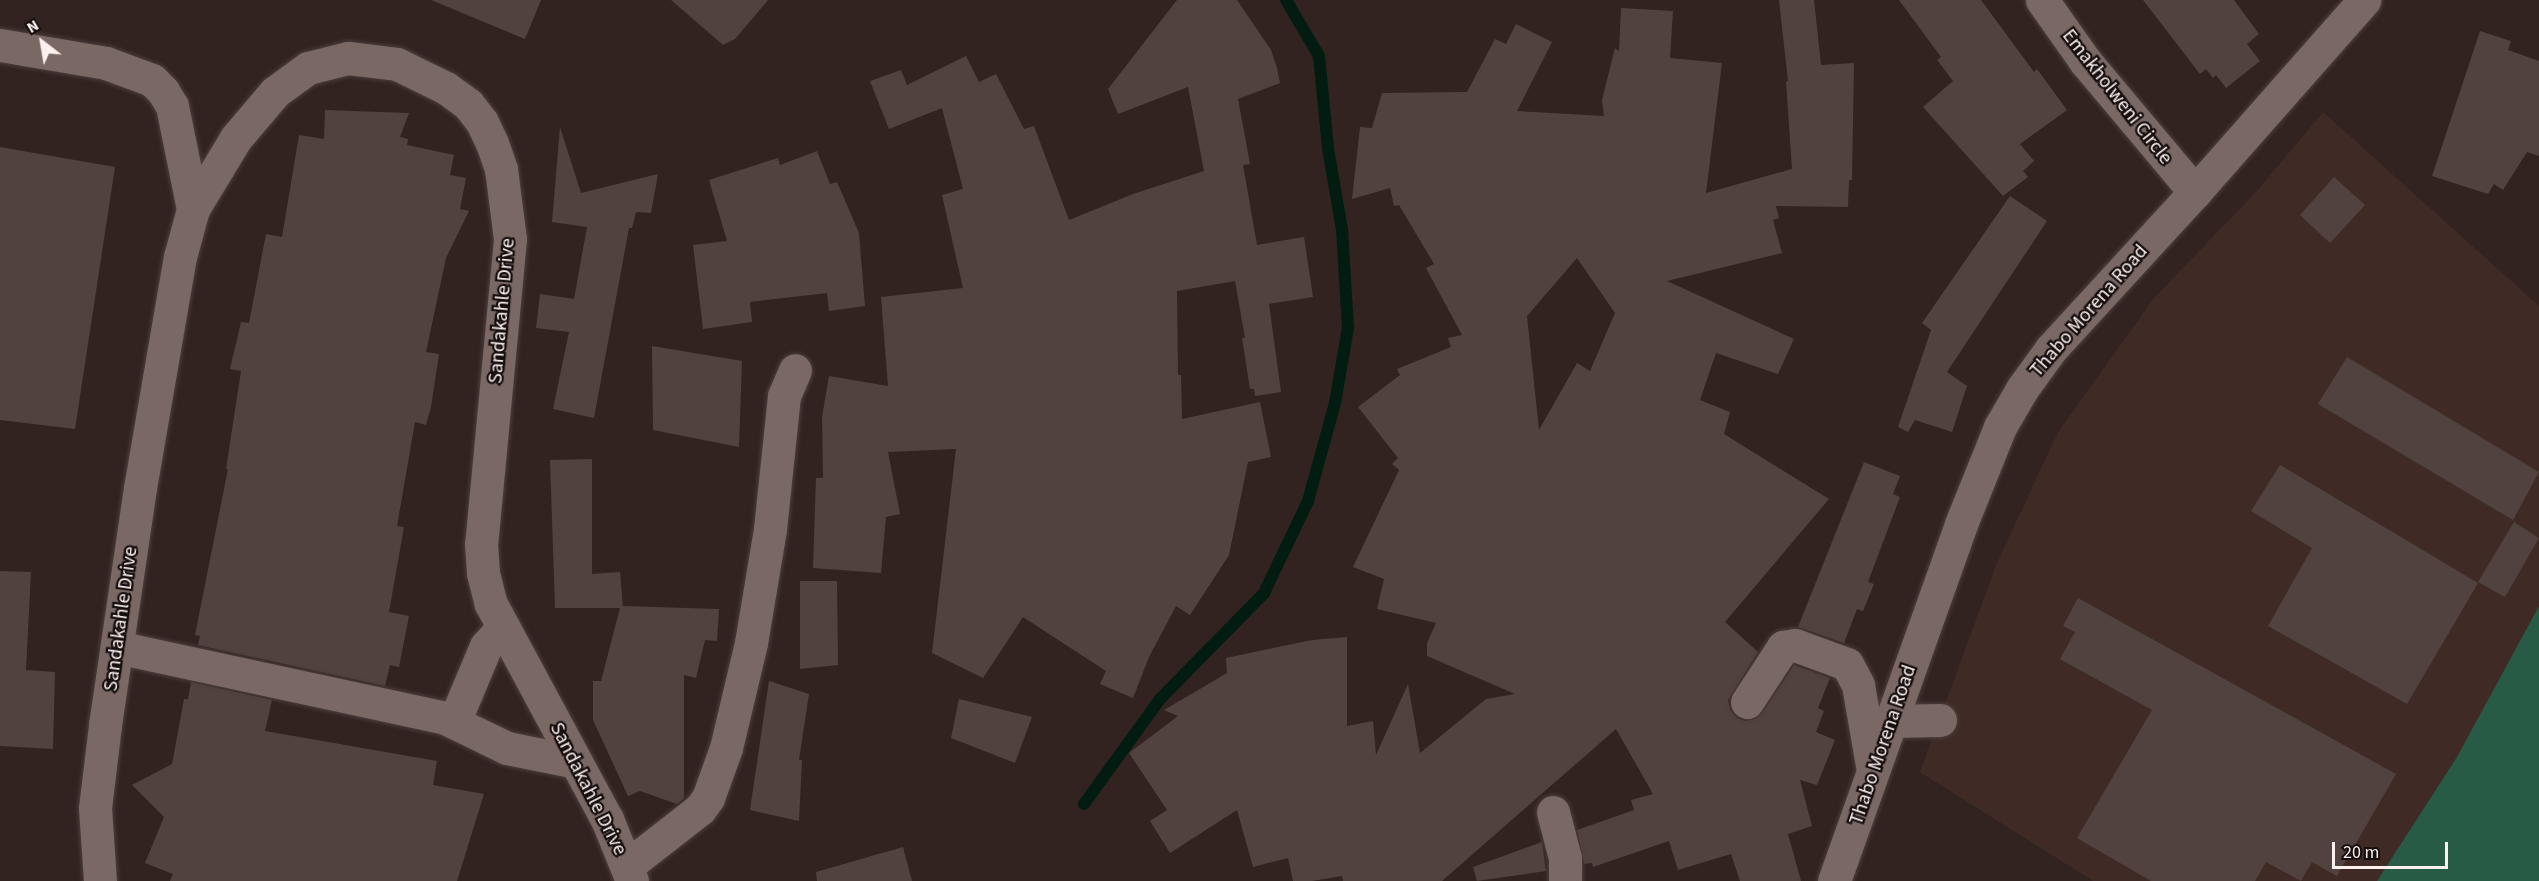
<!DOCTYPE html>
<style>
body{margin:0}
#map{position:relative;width:2539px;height:881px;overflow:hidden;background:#322320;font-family:"Source Sans 3",sans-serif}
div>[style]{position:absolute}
.built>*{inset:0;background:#3f2a26}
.green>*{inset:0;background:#285b46}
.stream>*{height:12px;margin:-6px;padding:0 6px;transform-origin:6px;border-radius:6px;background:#031c12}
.building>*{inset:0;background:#52423f}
.roads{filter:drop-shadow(0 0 2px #4b3e3c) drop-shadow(0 0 2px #4b3e3c)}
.minor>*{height:33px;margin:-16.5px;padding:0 16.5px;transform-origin:16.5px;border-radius:16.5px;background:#796864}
span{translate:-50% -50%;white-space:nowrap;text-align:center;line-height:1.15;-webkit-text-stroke:4.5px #150e0d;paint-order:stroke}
.street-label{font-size:20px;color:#fbf0ee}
.north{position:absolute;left:12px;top:12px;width:60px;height:60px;-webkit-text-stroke:4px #150e0d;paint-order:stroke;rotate:329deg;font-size:16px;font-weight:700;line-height:24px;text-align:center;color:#fbf0ee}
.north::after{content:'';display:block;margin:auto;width:21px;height:27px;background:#fbf0ee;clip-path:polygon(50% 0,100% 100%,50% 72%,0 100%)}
.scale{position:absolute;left:2332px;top:842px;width:116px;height:27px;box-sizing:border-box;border:3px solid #fbf0ee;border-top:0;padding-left:8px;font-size:18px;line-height:21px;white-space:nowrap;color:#fbf0ee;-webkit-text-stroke:4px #150e0d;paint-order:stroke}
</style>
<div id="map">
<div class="built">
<div style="clip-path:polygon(2323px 112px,2539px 306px,2539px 881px,2093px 881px,1920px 772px,1997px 563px,2058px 432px,2154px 298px,2256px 192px)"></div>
</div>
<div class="green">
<div style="clip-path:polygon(2539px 606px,2539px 881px,2377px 881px,2457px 757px)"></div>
</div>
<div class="stream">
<div style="left:1084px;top:804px;width:130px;rotate:-54.1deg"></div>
<div style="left:1160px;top:699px;width:148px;rotate:-45.5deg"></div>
<div style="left:1264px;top:593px;width:102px;rotate:-64.4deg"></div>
<div style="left:1308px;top:501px;width:102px;rotate:-74.6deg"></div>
<div style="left:1335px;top:403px;width:76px;rotate:-80.2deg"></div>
<div style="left:1348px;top:328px;width:98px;rotate:-93.5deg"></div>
<div style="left:1342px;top:230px;width:83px;rotate:-99.7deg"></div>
<div style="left:1328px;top:148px;width:92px;rotate:-95.6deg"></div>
<div style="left:1319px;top:56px;width:65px;rotate:-120.5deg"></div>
</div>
<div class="building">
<div style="clip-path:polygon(431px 0,541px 0,525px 39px)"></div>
<div style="clip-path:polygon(671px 0,768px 0,735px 39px,723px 45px)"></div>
<div style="clip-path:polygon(1177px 0,1237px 0,1271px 50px,1277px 68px,1280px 83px,1238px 99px,1250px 164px,1243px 165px,1257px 245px,1304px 237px,1313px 297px,1269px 304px,1281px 392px,1255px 396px,1254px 389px,1250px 389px,1242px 338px,1245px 338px,1235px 281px,1177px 291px,1178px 375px,1181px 375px,1182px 419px,1260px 402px,1271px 457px,1248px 462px,1229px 555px,1190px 615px,1176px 606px,1149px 657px,1133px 698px,1100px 684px,1106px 671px,1023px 617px,983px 678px,932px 653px,956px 449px,888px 452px,900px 514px,886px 517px,881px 573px,813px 568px,816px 478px,823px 478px,822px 417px,829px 376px,888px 386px,881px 297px,963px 288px,942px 195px,963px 189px,942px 108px,889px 129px,870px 81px,901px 70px,907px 85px,966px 56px,979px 82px,996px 74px,1024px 129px,1034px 126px,1069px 220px,1133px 194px,1204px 171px,1188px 87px,1118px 114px,1108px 89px)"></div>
<div style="clip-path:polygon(evenodd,1779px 0,1814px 0,1821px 65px,1854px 63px,1852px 180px,1849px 180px,1848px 207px,1776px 206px,1779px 218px,1773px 220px,1782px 253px,1667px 281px,1794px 339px,1778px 374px,1716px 353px,1700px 400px,1730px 412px,1724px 434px,1829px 499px,1725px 622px,1758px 652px,1728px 700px,1730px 710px,1737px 718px,1745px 721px,1755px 719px,1762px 713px,1794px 665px,1830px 678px,1818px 708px,1824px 711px,1816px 732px,1835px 740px,1817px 785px,1800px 780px,1812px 826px,1788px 834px,1801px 881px,1740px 881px,1731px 854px,1678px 870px,1669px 841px,1593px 867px,1592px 863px,1584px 864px,1577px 830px,1634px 810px,1631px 800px,1653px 794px,1616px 729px,1442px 881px,1343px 881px,1342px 876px,1312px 881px,1293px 881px,1288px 858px,1253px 867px,1237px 810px,1170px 853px,1150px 821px,1167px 810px,1129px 753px,1178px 716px,1164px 710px,1227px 673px,1226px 658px,1312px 640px,1347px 637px,1347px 726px,1373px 721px,1376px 755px,1408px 684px,1420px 753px,1486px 699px,1515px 694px,1427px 656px,1427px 643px,1436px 623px,1377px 609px,1384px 579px,1353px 567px,1399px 470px,1392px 464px,1398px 458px,1358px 407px,1400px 375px,1397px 369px,1451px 347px,1448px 338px,1462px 335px,1426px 268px,1434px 264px,1399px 205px,1394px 206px,1390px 188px,1352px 199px,1360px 127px,1372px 128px,1382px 93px,1467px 92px,1495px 39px,1506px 44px,1516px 24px,1552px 42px,1517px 111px,1604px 116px,1602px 100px,1615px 48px,1619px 51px,1621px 8px,1673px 11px,1670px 58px,1722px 63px,1706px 193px,1792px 169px,1786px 81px,1788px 81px,1779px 0,1577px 258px,1615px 313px,1590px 371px,1577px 363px,1539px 430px,1527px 316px,1577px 258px)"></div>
<div style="clip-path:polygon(1899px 0,1981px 0,2034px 72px,2037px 69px,2067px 110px,2020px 144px,2034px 161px,2023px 171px,2028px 177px,2003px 196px,1923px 107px,1953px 81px,1937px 60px,1941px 57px)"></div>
<div style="clip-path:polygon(2143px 0,2234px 0,2259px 34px,2247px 44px,2260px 61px,2226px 88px,2216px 75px,2213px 78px,2206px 69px,2200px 74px)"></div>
<div style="clip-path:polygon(2480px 31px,2511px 41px,2508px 50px,2539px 61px,2539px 156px,2527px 152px,2503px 190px,2494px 184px,2488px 194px,2432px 176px)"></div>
<div style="clip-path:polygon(325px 110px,409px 113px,400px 137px,408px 139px,407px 145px,454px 155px,450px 175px,466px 178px,460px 209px,469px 211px,446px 258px,426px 352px,439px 354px,431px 407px,426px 425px,415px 422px,397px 526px,404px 527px,389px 612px,409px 616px,399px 667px,390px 665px,385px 686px,198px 645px,200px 636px,195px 635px,228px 469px,226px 469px,241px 371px,230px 369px,241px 322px,249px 323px,266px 234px,282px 237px,299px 135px,324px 139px)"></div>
<div style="clip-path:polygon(560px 127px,581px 193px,658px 174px,651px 213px,636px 212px,632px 228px,629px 228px,594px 418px,553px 409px,569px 332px,536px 328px,540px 294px,574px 299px,587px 227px,552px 222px)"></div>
<div style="clip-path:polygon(0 147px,115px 167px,75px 429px,0 420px)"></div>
<div style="clip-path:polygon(817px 151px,830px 184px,837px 182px,859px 233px,865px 306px,829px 311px,827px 293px,750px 302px,752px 322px,703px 329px,693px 245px,727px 241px,709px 180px,778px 158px,780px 165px)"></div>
<div style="clip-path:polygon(2334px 177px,2365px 205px,2330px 243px,2300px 215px)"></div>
<div style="clip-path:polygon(2010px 196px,2047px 221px,1947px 372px,1967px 386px,1952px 432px,1915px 420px,1908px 432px,1898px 427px,1931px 330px,1922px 323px)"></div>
<div style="clip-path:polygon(652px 346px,742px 361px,739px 447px,653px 430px)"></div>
<div style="clip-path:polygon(2347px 357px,2539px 472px,2513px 520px,2318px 404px)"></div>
<div style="clip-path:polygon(592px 459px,592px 574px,620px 572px,623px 606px,719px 609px,717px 641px,705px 640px,696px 678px,684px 675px,684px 798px,677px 804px,640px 791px,628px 796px,593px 720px,593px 681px,601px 681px,620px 608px,555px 608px,550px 460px)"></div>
<div style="clip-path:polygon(1864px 462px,1900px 476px,1893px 494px,1900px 497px,1868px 582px,1874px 584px,1863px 611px,1857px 609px,1844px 643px,1798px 627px)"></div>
<div style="clip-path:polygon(2280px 465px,2478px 583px,2407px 704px,2268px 626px,2312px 548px,2251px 511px)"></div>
<div style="clip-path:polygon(2514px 522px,2539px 538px,2505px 597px,2478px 582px)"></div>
<div style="clip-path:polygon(0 571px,31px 572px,26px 670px,55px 672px,53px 749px,0 746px)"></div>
<div style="clip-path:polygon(800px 581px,837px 581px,838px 665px,800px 669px)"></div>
<div style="clip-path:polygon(2078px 598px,2396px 774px,2337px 876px,2312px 862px,2301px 881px,2266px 862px,2255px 881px,2151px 881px,2077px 838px,2152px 710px,2060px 659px,2075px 632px,2063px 626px)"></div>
<div style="clip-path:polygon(769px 681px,809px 694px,799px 760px,802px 760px,799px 821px,750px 810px)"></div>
<div style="clip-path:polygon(191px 682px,272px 700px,265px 731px,437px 761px,433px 785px,484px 794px,457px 881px,170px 881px,173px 874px,145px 863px,164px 817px,132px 785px,172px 764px,184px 699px,188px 699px)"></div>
<div style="clip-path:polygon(959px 699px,1032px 717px,1015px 763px,951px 738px)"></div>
<div style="clip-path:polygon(1542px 842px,1546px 871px,1477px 881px,1473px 867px)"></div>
<div style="clip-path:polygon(903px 847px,912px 881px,817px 881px,816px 872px)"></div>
</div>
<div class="roads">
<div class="minor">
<div style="left:2042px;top:0;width:75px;rotate:54.8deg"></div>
<div style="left:2085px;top:61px;width:171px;rotate:50deg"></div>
<div style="left:0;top:45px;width:108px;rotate:9.6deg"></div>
<div style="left:106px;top:63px;width:49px;rotate:20.3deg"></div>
<div style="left:152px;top:80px;width:16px;rotate:45deg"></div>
<div style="left:163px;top:91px;width:17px;rotate:59deg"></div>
<div style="left:172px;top:106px;width:105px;rotate:78.5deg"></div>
<div style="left:117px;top:647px;width:336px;rotate:12.2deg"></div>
<div style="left:445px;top:718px;width:69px;rotate:25.8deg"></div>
<div style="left:507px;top:748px;width:70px;rotate:11.5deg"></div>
<div style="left:1747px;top:702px;width:66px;rotate:-56.8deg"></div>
<div style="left:1783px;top:647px;width:12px;rotate:-9deg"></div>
<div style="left:1795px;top:645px;width:55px;rotate:20.1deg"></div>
<div style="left:1847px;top:664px;width:24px;rotate:62deg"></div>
<div style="left:1858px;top:685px;width:87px;rotate:80.1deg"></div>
<div style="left:1891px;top:721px;width:49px;rotate:-1.2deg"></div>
<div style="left:454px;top:722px;width:82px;rotate:-67.2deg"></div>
<div style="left:486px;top:646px;width:25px;rotate:-48deg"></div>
<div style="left:1553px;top:812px;width:48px;rotate:75.4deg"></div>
<div style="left:1565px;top:858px;width:23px;rotate:90deg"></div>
<div style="left:627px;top:866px;width:93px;rotate:-38deg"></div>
<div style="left:700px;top:809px;width:14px;rotate:-54deg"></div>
<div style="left:708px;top:798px;width:53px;rotate:-70.2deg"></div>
<div style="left:726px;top:748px;width:108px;rotate:-76.6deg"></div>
<div style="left:751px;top:643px;width:116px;rotate:-80.5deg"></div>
<div style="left:770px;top:529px;width:134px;rotate:-84deg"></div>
<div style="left:784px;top:396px;width:28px;rotate:-67deg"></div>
<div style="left:100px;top:881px;width:73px;rotate:-93.9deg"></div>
<div style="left:95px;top:808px;width:84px;rotate:-83.1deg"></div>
<div style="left:105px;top:725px;width:240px;rotate:-81.6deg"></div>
<div style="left:140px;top:488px;width:234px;rotate:-80.2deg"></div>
<div style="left:180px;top:257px;width:50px;rotate:-74.8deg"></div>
<div style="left:193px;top:209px;width:83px;rotate:-58.8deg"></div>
<div style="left:236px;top:138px;width:60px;rotate:-49.7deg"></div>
<div style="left:275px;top:92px;width:41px;rotate:-36deg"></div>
<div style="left:308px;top:68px;width:41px;rotate:-14deg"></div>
<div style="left:348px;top:58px;width:49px;rotate:7deg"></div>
<div style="left:397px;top:64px;width:55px;rotate:26.1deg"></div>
<div style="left:446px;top:88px;width:27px;rotate:36deg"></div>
<div style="left:468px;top:104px;width:23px;rotate:52deg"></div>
<div style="left:482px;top:122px;width:23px;rotate:65deg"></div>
<div style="left:492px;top:143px;width:28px;rotate:71deg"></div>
<div style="left:501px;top:169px;width:71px;rotate:82.7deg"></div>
<div style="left:510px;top:239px;width:306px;rotate:95.4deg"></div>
<div style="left:481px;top:544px;width:29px;rotate:86deg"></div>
<div style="left:483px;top:573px;width:32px;rotate:76deg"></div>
<div style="left:491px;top:604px;width:244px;rotate:61.7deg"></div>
<div style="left:607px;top:819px;width:67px;rotate:68deg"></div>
<div style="left:1834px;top:881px;width:379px;rotate:-70.4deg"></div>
<div style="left:1961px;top:524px;width:105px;rotate:-68.1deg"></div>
<div style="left:2000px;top:427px;width:44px;rotate:-59.9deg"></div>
<div style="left:2022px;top:389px;width:49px;rotate:-54.1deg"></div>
<div style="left:2051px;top:349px;width:213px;rotate:-47.5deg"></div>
<div style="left:2195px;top:192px;width:256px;rotate:-48.6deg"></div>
</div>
</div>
<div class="street-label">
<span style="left:2117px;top:97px;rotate:52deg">Emakholweni Circle</span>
<span style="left:502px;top:311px;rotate:-85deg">Sandakahle Drive</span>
<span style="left:2089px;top:311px;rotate:-49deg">Thabo Morena Road</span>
<span style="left:121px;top:619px;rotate:-82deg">Sandakahle Drive</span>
<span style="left:1883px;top:745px;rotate:-71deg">Thabo Morena Road</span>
<span style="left:588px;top:789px;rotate:63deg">Sandakahle Drive</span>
</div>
<div class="north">N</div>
<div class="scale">20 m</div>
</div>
